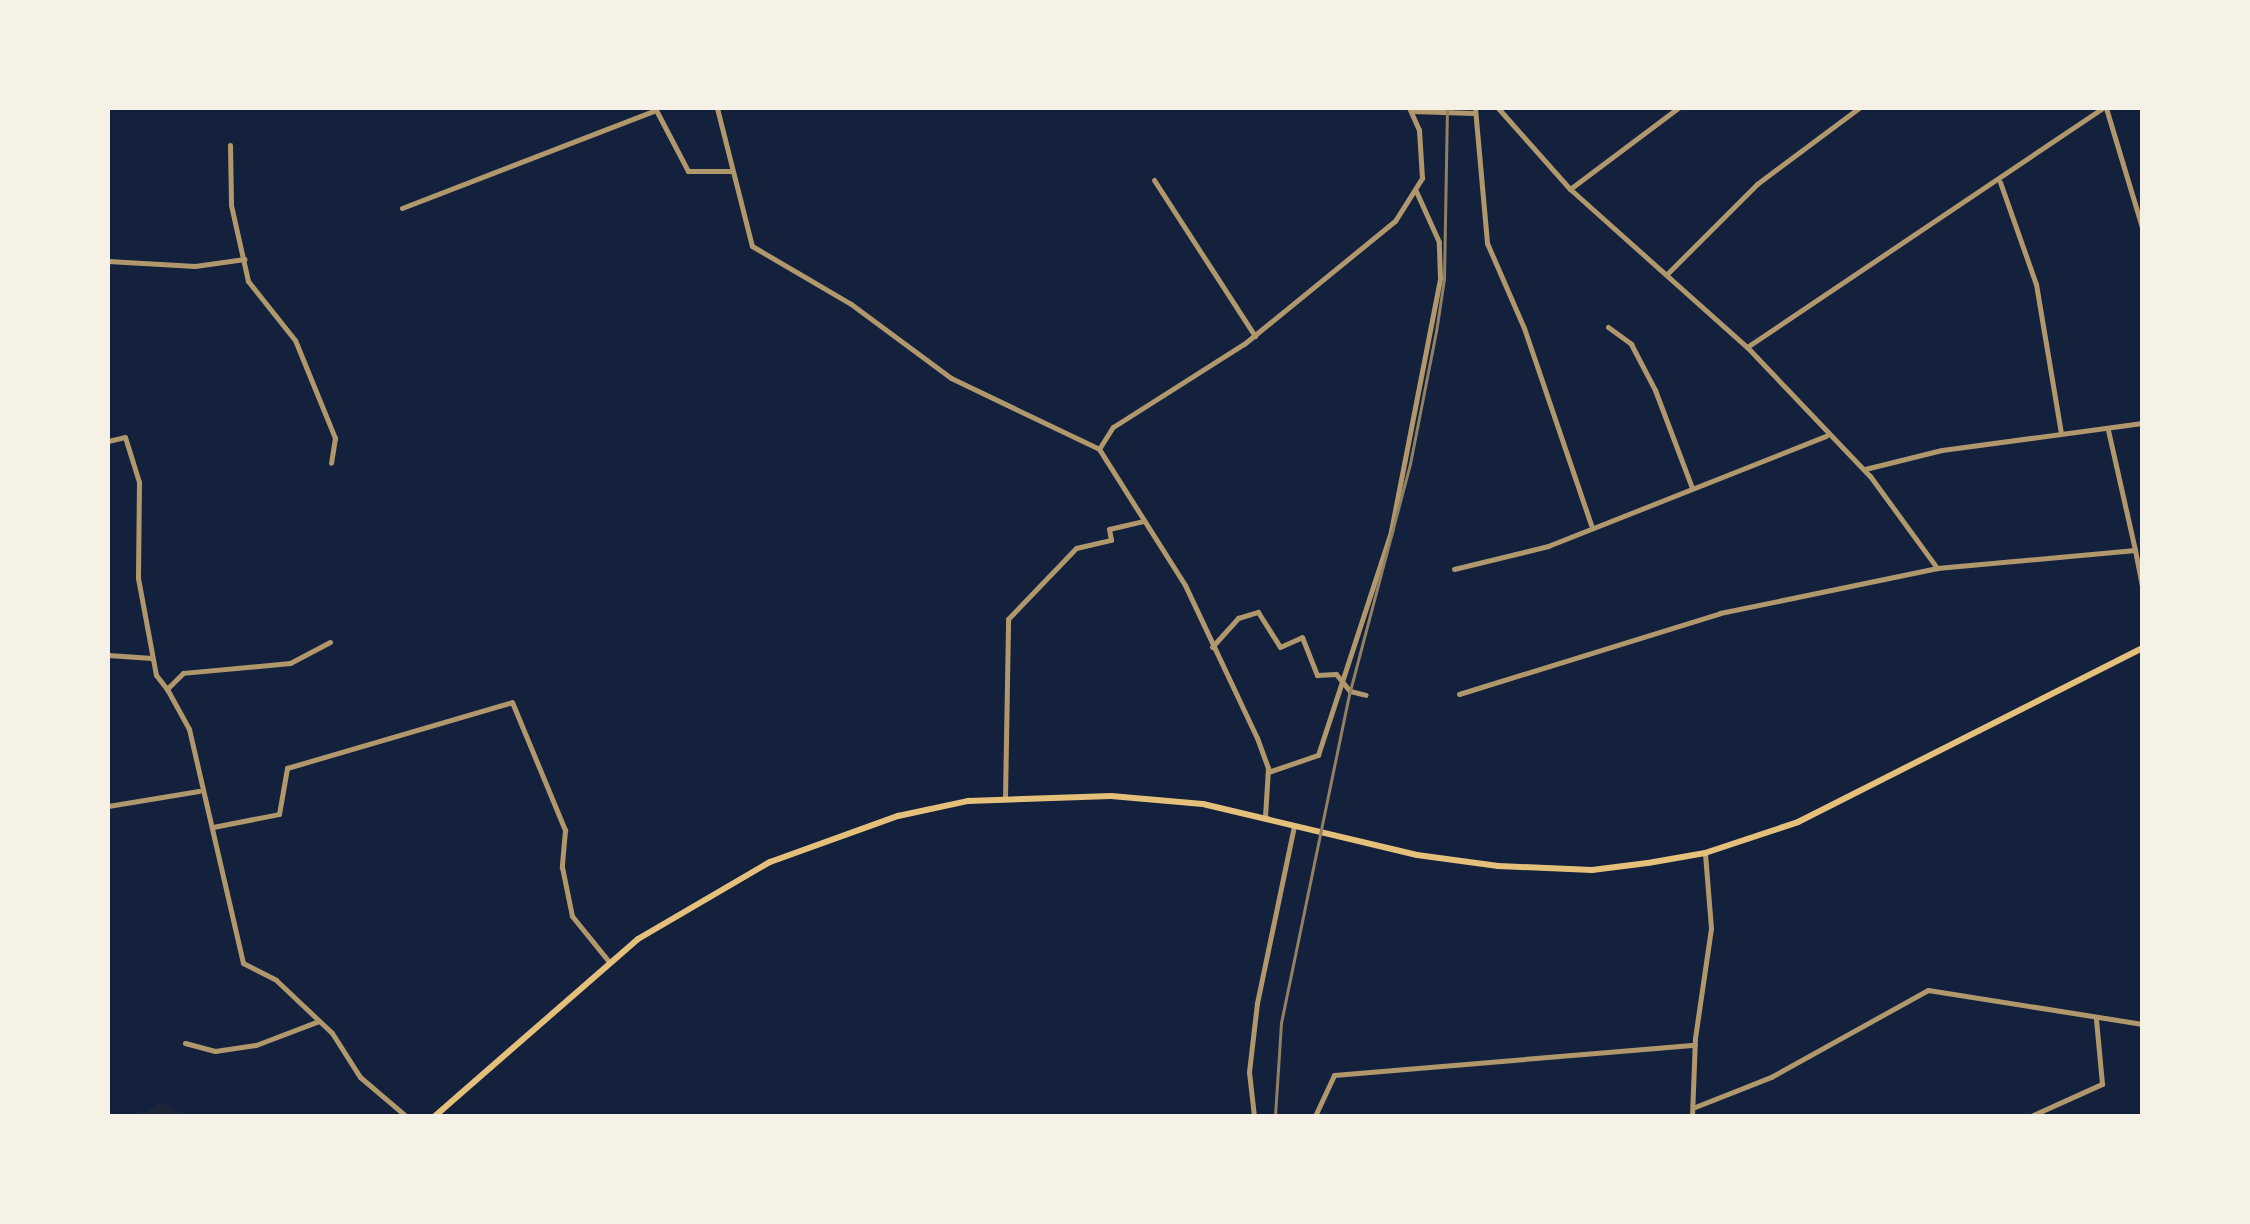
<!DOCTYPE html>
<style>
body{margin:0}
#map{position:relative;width:2250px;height:1224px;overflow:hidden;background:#14213d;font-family:Commissioner,sans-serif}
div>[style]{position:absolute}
.green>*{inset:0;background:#1d2539}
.minor>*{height:5px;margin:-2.5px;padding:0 2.5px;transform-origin:2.5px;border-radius:2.5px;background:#b1986c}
.secondary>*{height:6px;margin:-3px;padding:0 3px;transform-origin:3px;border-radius:3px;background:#e5c07b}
.rail>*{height:2.5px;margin:-1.25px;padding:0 1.25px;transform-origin:1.25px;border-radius:1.25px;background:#918062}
span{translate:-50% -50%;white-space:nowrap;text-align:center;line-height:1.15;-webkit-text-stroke:10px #f6f1e7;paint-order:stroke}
.frame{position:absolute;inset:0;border:110px solid #f6f1e7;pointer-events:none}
</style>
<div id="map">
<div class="green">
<div style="clip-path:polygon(160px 1102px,187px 1116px,120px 1116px,144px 1113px)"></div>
</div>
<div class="minor">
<div style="left:717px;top:108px;width:142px;rotate:75.8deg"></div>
<div style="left:752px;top:246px;width:115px;rotate:30.4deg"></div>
<div style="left:851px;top:304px;width:124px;rotate:36.5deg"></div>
<div style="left:951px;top:378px;width:164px;rotate:25.6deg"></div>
<div style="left:1475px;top:108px;width:136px;rotate:84.9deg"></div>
<div style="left:1487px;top:243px;width:93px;rotate:66.5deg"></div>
<div style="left:1524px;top:328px;width:208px;rotate:71.2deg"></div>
<div style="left:1498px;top:108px;width:108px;rotate:48.4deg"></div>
<div style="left:1570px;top:189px;width:237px;rotate:41.8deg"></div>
<div style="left:1747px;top:347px;width:178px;rotate:46.4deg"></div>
<div style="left:1870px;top:476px;width:114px;rotate:53.9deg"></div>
<div style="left:2106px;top:108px;width:124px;rotate:73.2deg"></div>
<div style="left:1412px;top:111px;width:62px;rotate:1.8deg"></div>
<div style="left:230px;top:145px;width:60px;rotate:89deg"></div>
<div style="left:231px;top:205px;width:78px;rotate:77.4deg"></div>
<div style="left:248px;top:281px;width:75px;rotate:51.5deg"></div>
<div style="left:295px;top:340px;width:106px;rotate:67.8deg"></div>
<div style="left:335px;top:438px;width:25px;rotate:99deg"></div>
<div style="left:1154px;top:180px;width:186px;rotate:57.1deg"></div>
<div style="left:2000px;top:182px;width:108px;rotate:70.6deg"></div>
<div style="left:2036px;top:284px;width:151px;rotate:80.5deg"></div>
<div style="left:1570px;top:189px;width:135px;rotate:-36.9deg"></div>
<div style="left:402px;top:208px;width:272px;rotate:-21.1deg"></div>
<div style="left:656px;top:110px;width:69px;rotate:62.3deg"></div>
<div style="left:688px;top:171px;width:44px"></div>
<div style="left:108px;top:261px;width:87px;rotate:3.3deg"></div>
<div style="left:195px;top:266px;width:50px;rotate:-8deg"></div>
<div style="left:1668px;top:273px;width:126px;rotate:-45deg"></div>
<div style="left:1757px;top:184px;width:127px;rotate:-36.7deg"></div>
<div style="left:1608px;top:327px;width:29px;rotate:36deg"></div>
<div style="left:1631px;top:344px;width:52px;rotate:62.4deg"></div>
<div style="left:1655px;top:390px;width:105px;rotate:69.3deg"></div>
<div style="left:1747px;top:347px;width:429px;rotate:-33.9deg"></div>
<div style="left:2108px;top:430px;width:123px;rotate:77.3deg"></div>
<div style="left:108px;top:441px;width:17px;rotate:-13deg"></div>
<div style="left:125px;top:437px;width:47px;rotate:72.7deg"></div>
<div style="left:139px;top:482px;width:96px;rotate:90.6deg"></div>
<div style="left:138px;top:578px;width:99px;rotate:79.5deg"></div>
<div style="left:156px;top:675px;width:18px;rotate:52deg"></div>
<div style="left:1865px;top:469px;width:79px;rotate:-13.9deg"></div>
<div style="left:1942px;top:450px;width:202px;rotate:-7.7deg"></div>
<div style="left:1454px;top:569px;width:97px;rotate:-13.7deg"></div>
<div style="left:1548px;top:546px;width:299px;rotate:-21.6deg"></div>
<div style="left:330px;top:642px;width:45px;rotate:152.3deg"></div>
<div style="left:290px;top:663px;width:107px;rotate:174.7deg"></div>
<div style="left:183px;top:673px;width:23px;rotate:135deg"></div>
<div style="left:167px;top:689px;width:46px;rotate:61.2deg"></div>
<div style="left:189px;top:729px;width:240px;rotate:77deg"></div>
<div style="left:243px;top:963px;width:37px;rotate:27deg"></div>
<div style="left:276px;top:980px;width:77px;rotate:43.4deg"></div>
<div style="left:332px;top:1033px;width:52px;rotate:57.5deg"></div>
<div style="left:360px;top:1077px;width:60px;rotate:40.3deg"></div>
<div style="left:1212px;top:647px;width:39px;rotate:-48deg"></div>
<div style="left:1238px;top:618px;width:21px;rotate:-17deg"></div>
<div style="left:1258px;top:612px;width:41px;rotate:57.8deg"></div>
<div style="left:1280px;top:647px;width:24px;rotate:-24deg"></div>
<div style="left:1302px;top:637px;width:41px;rotate:68.5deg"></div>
<div style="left:1317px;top:675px;width:19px;rotate:-3deg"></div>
<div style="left:1336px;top:674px;width:22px;rotate:51deg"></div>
<div style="left:1350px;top:691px;width:16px;rotate:14deg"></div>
<div style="left:108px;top:655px;width:44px;rotate:3.9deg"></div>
<div style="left:1459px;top:694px;width:273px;rotate:-17.2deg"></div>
<div style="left:1720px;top:613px;width:222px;rotate:-11.7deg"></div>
<div style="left:1937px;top:568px;width:199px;rotate:-5.2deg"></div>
<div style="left:2135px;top:550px;width:36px;rotate:79deg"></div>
<div style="left:1268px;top:772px;width:53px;rotate:-18.8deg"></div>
<div style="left:1318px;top:755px;width:236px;rotate:-71.9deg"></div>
<div style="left:1391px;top:531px;width:258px;rotate:-79deg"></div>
<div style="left:1440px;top:278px;width:36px;rotate:-92deg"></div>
<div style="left:1439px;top:242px;width:56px;rotate:-114.3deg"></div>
<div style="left:1005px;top:798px;width:179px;rotate:-89deg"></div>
<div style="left:1008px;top:619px;width:98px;rotate:-46.2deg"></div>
<div style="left:1076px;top:548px;width:36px;rotate:-13deg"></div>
<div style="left:1111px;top:540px;width:11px;rotate:-100deg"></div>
<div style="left:1109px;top:529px;width:36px;rotate:-13deg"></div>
<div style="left:108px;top:806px;width:92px;rotate:-9.4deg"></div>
<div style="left:1265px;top:817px;width:49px;rotate:-86.5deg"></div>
<div style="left:1268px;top:768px;width:32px;rotate:-110deg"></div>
<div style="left:1257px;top:738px;width:169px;rotate:-115.2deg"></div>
<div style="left:1185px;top:585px;width:161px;rotate:-122.3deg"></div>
<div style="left:1099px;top:449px;width:26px;rotate:-58deg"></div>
<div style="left:1113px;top:427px;width:155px;rotate:-32.4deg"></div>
<div style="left:1244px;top:344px;width:195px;rotate:-39.2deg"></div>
<div style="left:1395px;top:221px;width:51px;rotate:-57.9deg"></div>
<div style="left:1422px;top:178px;width:48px;rotate:-93.6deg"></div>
<div style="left:1419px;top:130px;width:24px;rotate:-114deg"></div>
<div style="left:213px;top:827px;width:67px;rotate:-11.1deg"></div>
<div style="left:279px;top:814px;width:47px;rotate:-80.1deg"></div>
<div style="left:287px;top:768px;width:234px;rotate:-16.3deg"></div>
<div style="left:512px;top:702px;width:139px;rotate:67.5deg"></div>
<div style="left:565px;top:830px;width:37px;rotate:95deg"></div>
<div style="left:562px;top:867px;width:50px;rotate:78.5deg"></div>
<div style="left:572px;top:916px;width:60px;rotate:51deg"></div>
<div style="left:185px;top:1043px;width:31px;rotate:15deg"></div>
<div style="left:215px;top:1051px;width:41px;rotate:-8.3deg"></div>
<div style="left:256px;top:1045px;width:67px;rotate:-20.9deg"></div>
<div style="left:1695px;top:1107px;width:82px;rotate:-21.5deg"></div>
<div style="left:1771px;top:1077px;width:179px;rotate:-29deg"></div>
<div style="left:1928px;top:990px;width:217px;rotate:9deg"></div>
<div style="left:1254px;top:1116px;width:44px;rotate:-96.5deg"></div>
<div style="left:1249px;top:1072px;width:69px;rotate:-83.4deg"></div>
<div style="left:1257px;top:1003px;width:181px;rotate:-78.2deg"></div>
<div style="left:1315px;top:1116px;width:45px;rotate:-65.1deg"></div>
<div style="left:1334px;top:1075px;width:362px;rotate:-4.8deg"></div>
<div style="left:1692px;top:1116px;width:78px;rotate:-87.8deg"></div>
<div style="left:1695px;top:1038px;width:111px;rotate:-81.7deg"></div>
<div style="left:1711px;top:928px;width:75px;rotate:-94.6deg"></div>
<div style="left:2031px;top:1116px;width:78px;rotate:-24.3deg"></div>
<div style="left:2102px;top:1084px;width:65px;rotate:-95.3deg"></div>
</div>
<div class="secondary">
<div style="left:435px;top:1116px;width:269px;rotate:-41.1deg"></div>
<div style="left:638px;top:939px;width:153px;rotate:-30.3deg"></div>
<div style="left:770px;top:862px;width:136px;rotate:-19.8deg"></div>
<div style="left:898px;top:816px;width:72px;rotate:-12.1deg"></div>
<div style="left:968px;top:801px;width:143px;rotate:-2deg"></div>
<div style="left:1111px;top:796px;width:92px;rotate:5deg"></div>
<div style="left:1203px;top:804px;width:220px;rotate:13.4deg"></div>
<div style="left:1417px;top:855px;width:82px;rotate:7.7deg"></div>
<div style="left:1498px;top:866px;width:94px;rotate:2.4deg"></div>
<div style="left:1592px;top:870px;width:56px;rotate:-7.1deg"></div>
<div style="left:1648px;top:863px;width:58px;rotate:-10deg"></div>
<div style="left:1705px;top:853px;width:98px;rotate:-18.4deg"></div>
<div style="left:1798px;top:822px;width:386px;rotate:-26.8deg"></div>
</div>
<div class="rail">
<div style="left:1275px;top:1116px;width:93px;rotate:-86.3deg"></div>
<div style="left:1281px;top:1023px;width:339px;rotate:-78.3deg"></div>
<div style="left:1350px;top:691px;width:235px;rotate:-75.2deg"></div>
<div style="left:1410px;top:464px;width:135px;rotate:-78.9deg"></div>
<div style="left:1436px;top:332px;width:54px;rotate:-81.4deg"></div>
<div style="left:1444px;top:279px;width:171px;rotate:-89deg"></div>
</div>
<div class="frame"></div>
</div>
